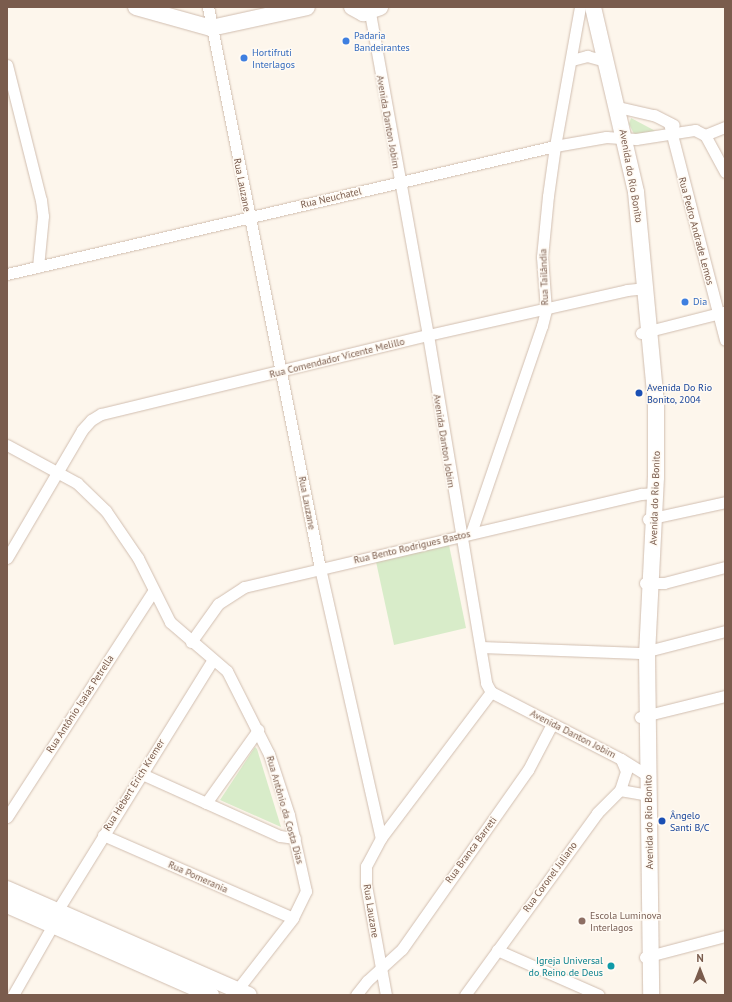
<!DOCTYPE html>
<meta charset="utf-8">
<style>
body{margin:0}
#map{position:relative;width:732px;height:1002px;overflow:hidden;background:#fdf6ec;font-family:"PT Sans",sans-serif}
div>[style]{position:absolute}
.green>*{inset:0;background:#d8ecc9}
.roads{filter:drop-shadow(0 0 1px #d1beb0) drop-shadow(0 0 1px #d1beb0)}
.street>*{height:11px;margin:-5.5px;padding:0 5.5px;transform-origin:5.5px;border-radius:5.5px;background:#fff}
.secondary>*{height:16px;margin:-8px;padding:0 8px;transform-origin:8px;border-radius:8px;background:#fff}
.dots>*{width:11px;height:11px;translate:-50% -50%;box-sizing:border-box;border:2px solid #fffaf3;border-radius:50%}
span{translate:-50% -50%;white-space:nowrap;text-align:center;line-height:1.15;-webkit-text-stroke:3px #fffaf3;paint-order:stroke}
.shop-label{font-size:10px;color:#366cbe}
.left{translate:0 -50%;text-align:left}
.street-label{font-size:10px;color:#7a5c4d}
.transit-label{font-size:10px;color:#164399}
.education-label{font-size:10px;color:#785e54}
.culture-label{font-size:10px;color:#0d838f}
.right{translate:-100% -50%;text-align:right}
.frame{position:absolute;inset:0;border:8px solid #7a5c4d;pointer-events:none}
.north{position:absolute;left:680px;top:950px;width:40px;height:40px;-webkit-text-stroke:3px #fffaf3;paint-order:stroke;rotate:0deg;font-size:11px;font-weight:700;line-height:16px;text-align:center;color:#7a5c4d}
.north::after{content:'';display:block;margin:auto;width:14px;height:18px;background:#7a5c4d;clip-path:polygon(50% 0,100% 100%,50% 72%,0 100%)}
</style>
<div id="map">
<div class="green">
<div style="clip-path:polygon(631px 118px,661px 134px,635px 136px,629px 124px)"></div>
<div style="clip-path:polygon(443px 541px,449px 545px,466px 628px,394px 645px,375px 557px)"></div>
<div style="clip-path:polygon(255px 747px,257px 749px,281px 827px,220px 800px)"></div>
</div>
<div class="roads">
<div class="street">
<div style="left:208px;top:7px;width:572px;rotate:78.71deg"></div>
<div style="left:320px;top:568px;width:277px;rotate:77.3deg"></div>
<div style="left:381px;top:838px;width:32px;rotate:118deg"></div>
<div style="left:366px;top:866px;width:19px;rotate:90deg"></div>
<div style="left:366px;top:885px;width:112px;rotate:79.7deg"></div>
<div style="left:370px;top:13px;width:327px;rotate:79.8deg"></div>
<div style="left:428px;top:335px;width:353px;rotate:80.5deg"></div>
<div style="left:486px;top:683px;width:10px;rotate:61deg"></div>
<div style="left:491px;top:692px;width:146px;rotate:27.3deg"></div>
<div style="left:621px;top:759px;width:32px;rotate:32deg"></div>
<div style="left:572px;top:60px;width:16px;rotate:-15deg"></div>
<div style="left:587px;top:56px;width:16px;rotate:15deg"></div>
<div style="left:602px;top:60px;width:8px;rotate:45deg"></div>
<div style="left:7px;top:65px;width:139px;rotate:75.9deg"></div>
<div style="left:41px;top:200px;width:16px;rotate:83deg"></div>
<div style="left:43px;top:216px;width:51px;rotate:95.6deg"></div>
<div style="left:618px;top:107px;width:37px;rotate:13deg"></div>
<div style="left:654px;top:115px;width:22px;rotate:27deg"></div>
<div style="left:669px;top:123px;width:224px;rotate:75.5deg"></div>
<div style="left:705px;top:135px;width:22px;rotate:-22deg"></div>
<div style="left:7px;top:274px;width:563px;rotate:-13.15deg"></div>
<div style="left:555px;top:146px;width:52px;rotate:-10deg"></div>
<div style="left:606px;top:137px;width:30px;rotate:4deg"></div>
<div style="left:636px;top:139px;width:60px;rotate:-8.7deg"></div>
<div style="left:695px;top:130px;width:11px;rotate:27deg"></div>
<div style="left:705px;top:135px;width:42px;rotate:61.6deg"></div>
<div style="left:641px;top:333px;width:86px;rotate:-14.2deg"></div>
<div style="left:7px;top:445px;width:80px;rotate:28.5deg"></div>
<div style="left:77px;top:483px;width:40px;rotate:44deg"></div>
<div style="left:106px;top:511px;width:57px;rotate:55.8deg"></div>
<div style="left:138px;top:558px;width:72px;rotate:63.4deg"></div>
<div style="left:170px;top:622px;width:75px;rotate:40.7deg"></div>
<div style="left:227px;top:671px;width:93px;rotate:63.2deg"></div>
<div style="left:269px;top:754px;width:64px;rotate:71.8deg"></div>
<div style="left:289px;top:815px;width:78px;rotate:77.4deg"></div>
<div style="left:306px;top:891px;width:30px;rotate:116deg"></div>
<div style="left:293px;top:918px;width:98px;rotate:127.9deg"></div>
<div style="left:648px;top:519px;width:79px;rotate:-12.4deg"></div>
<div style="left:471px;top:533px;width:219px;rotate:-71.1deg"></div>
<div style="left:542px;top:326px;width:16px;rotate:-76deg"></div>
<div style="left:546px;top:310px;width:53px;rotate:-94.3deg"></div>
<div style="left:542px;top:257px;width:61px;rotate:-84.4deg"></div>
<div style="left:548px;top:196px;width:50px;rotate:-82deg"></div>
<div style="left:555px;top:146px;width:141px;rotate:-79.8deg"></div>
<div style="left:7px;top:558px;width:148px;rotate:-59.6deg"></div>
<div style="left:82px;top:430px;width:13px;rotate:-48deg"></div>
<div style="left:91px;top:420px;width:12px;rotate:-31deg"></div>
<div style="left:101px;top:414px;width:336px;rotate:-13.6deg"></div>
<div style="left:428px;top:335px;width:204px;rotate:-12.7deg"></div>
<div style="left:627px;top:290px;width:19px;rotate:-6deg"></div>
<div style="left:645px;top:583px;width:19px"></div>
<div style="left:664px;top:583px;width:63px;rotate:-14.7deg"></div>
<div style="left:191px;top:642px;width:47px;rotate:-54.6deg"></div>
<div style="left:218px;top:604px;width:31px;rotate:-33deg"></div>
<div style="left:244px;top:587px;width:408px;rotate:-13.2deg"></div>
<div style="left:641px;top:494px;width:15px;rotate:-4deg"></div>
<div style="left:481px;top:647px;width:159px;rotate:2.2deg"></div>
<div style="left:640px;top:653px;width:88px;rotate:-14.5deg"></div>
<div style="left:640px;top:717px;width:88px;rotate:-13.9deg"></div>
<div style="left:142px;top:774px;width:151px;rotate:24.2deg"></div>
<div style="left:280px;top:836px;width:15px;rotate:8deg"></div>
<div style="left:620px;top:790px;width:28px;rotate:10deg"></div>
<div style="left:206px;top:803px;width:90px;rotate:-54.5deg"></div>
<div style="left:7px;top:817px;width:269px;rotate:-57.1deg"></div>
<div style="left:103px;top:835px;width:207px;rotate:23.6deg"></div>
<div style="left:381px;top:838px;width:183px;rotate:-53deg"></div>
<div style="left:57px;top:911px;width:296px;rotate:-58.2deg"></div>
<div style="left:497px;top:950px;width:111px;rotate:23.8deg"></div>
<div style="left:645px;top:957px;width:83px;rotate:-14.7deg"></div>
<div style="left:13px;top:995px;width:81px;rotate:-60.3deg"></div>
<div style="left:356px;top:995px;width:18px;rotate:-52deg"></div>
<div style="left:367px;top:981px;width:47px;rotate:-42.4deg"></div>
<div style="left:402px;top:949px;width:219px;rotate:-54.9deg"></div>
<div style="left:528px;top:770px;width:52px;rotate:-62.4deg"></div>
<div style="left:465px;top:995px;width:225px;rotate:-54deg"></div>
<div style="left:597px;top:813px;width:33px;rotate:-45deg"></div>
<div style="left:620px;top:790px;width:20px;rotate:-72deg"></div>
<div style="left:626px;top:771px;width:13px;rotate:-113deg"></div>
</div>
<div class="secondary">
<div style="left:136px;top:7px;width:78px;rotate:15.6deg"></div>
<div style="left:211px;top:28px;width:98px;rotate:-12.3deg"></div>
<div style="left:352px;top:7px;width:13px;rotate:29deg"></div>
<div style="left:363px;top:13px;width:18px;rotate:-19deg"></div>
<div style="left:593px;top:7px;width:190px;rotate:76.9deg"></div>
<div style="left:636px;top:192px;width:212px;rotate:84.6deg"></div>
<div style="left:656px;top:403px;width:74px;rotate:90deg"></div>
<div style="left:656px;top:477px;width:175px;rotate:92.9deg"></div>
<div style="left:647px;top:652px;width:343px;rotate:89.3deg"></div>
<div style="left:7px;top:889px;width:264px;rotate:23.7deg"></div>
<div style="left:7px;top:905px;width:223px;rotate:23.8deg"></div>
</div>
</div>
<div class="dots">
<div style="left:346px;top:41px;background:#3f7fe0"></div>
<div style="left:244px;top:58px;background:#3f7fe0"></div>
<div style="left:685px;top:302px;background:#3f7fe0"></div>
<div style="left:639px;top:393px;background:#1a4fb4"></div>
<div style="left:662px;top:821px;background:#1a4fb4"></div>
<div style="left:582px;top:921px;background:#8d6e63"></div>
<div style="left:611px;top:966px;background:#0f9aa8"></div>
</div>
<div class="shop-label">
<span class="left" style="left:354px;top:41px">Padaria<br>Bandeirantes</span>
<span class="left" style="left:252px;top:58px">Hortifruti<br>Interlagos</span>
<span class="left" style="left:693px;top:302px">Dia</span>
</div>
<div class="street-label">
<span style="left:388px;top:122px;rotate:80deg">Avenida Danton Jobim</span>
<span style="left:631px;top:176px;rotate:80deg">Avenida do Rio Bonito</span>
<span style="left:242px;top:185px;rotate:79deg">Rua Lauzane</span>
<span style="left:331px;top:198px;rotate:-13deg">Rua Neuchatel</span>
<span style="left:696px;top:231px;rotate:75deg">Rua Pedro Andrade Lemos</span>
<span style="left:544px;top:277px;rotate:-92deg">Rua Tailândia</span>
<span style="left:337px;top:358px;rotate:-14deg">Rua Comendador Vicente Melillo</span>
<span style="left:444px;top:441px;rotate:81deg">Avenida Danton Jobim</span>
<span style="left:655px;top:498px;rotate:-88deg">Avenida do Rio Bonito</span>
<span style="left:307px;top:503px;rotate:79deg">Rua Lauzane</span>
<span style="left:412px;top:547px;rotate:-13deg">Rua Bento Rodrigues Bastos</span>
<span style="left:80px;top:704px;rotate:-57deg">Rua Antônio Isaías Petrella</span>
<span style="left:573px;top:734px;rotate:27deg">Avenida Danton Jobim</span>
<span style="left:134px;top:785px;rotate:-58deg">Rua Hebert Erich Kremer</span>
<span style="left:285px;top:810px;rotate:74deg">Rua Antônio da Costa Dias</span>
<span style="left:649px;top:822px;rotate:-91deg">Avenida do Rio Bonito</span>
<span style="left:471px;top:850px;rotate:-54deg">Rua Branca Barreti</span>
<span style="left:198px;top:877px;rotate:24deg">Rua Pomerania</span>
<span style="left:550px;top:877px;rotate:-54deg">Rua Coronel Juliano</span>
<span style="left:371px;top:911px;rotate:81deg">Rua Lauzane</span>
</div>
<div class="transit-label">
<span class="left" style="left:647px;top:393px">Avenida Do Rio<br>Bonito, 2004</span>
<span class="left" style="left:670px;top:821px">Ângelo<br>Santi B/C</span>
</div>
<div class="education-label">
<span class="left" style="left:590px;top:921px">Escola Luminova<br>Interlagos</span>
</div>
<div class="culture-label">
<span class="right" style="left:603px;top:966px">Igreja Universal<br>do Reino de Deus</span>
</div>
<div class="frame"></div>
<div class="north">N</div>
</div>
